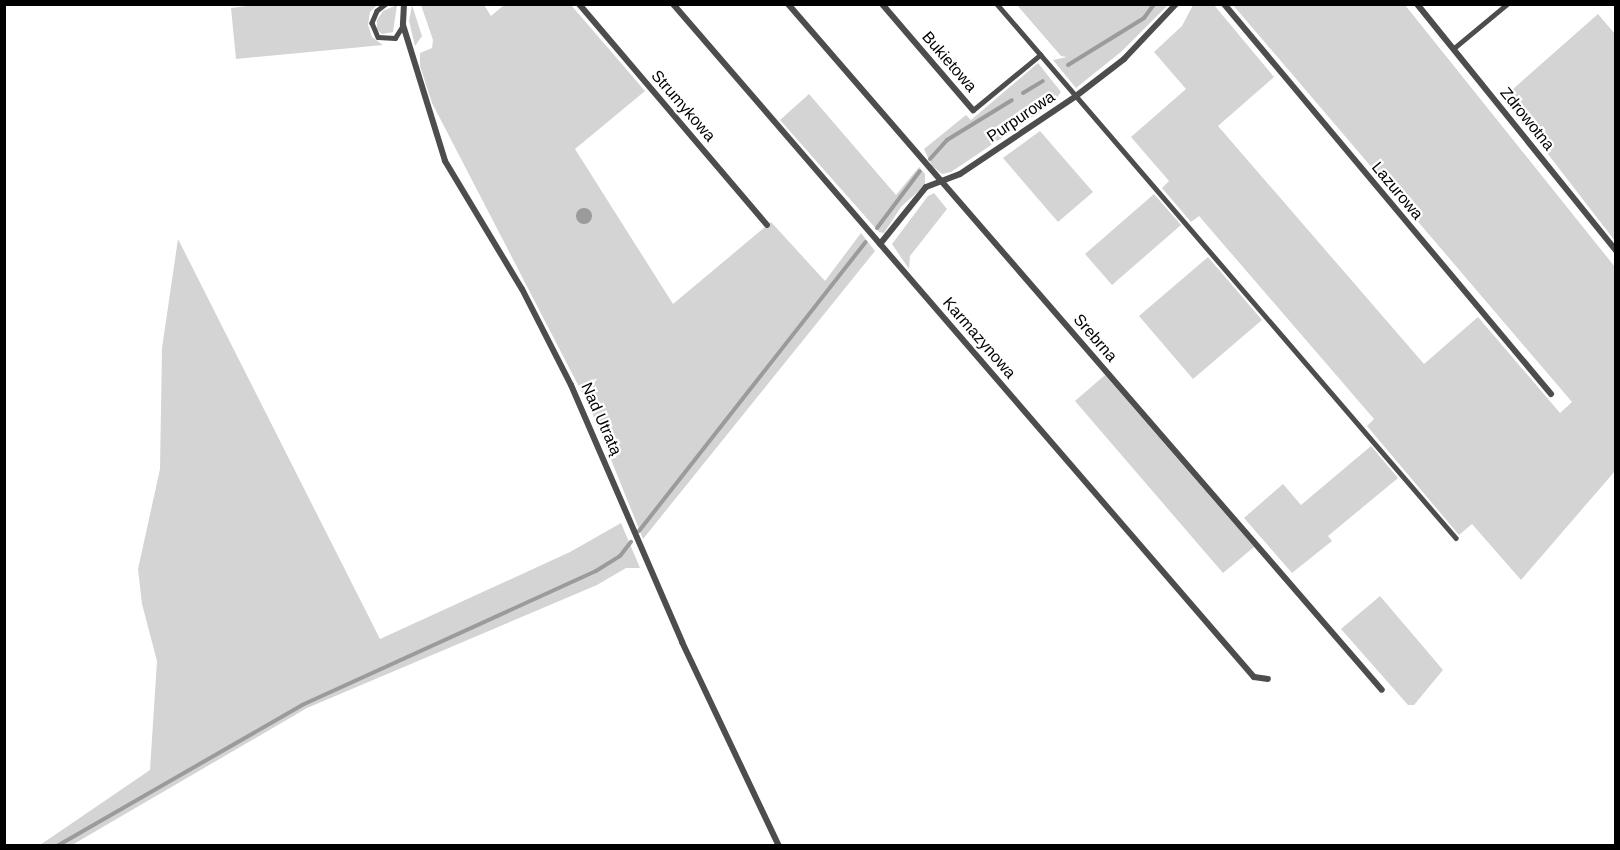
<!DOCTYPE html>
<meta charset="utf-8">
<style>
body{margin:0}
#map{position:relative;width:1620px;height:850px;overflow:hidden;background:#fff;font-family:Helvetica,sans-serif}
div>[style]{position:absolute}
.green>*{inset:0;background:#d4d4d4}
.water>*{inset:0;background:#9b9b9b}
.round{border-radius:50%}
.stream>*{height:4px;margin:-2px;padding:0 2px;transform-origin:2px;border-radius:2px;background:#9b9b9b}
.lane>*{height:4.5px;margin:-2.25px;padding:0 2.25px;transform-origin:2.25px;border-radius:2.25px;background:#4d4d4d}
.street>*{height:6px;margin:-3px;padding:0 3px;transform-origin:3px;border-radius:3px;background:#4d4d4d}
span{translate:-50% -50%;white-space:nowrap;text-align:center;line-height:1.15;-webkit-text-stroke:4.5px #fff;paint-order:stroke}
.street-label{font-size:16px;color:#000}
.frame{position:absolute;inset:0;border:6px solid #000;pointer-events:none}
</style>
<div id="map">
<div class="green">
<div style="clip-path:polygon(265px 4px,377px 5px,370px 12px,368px 25px,372px 37px,383px 45px,236px 59px,231px 8px)"></div>
<div style="clip-path:polygon(397px 5px,393px 32px,382px 34px,377px 30px,377px 20px,383px 11px)"></div>
<div style="clip-path:polygon(412px 5px,422px 36px,415px 46px,409px 21px)"></div>
<div style="clip-path:polygon(421px 5px,484px 5px,491px 16px,504px 5px,571px 5px,645px 91px,575px 149px,673px 304px,771px 222px,825px 281px,861px 233px,875px 251px,643px 539px,591px 410px,432px 103px,420px 66px,420px 53px,432px 48px,433px 40px)"></div>
<div style="clip-path:polygon(1017px 5px,1168px 5px,1122px 51px,1076px 88px,1053px 60px,1067px 57px,1061px 56px)"></div>
<div style="clip-path:polygon(1193px 5px,1214px 5px,1274px 77px,1218px 126px,1424px 364px,1478px 317px,1560px 413px,1572px 402px,1233px 5px,1405px 5px,1615px 267px,1615px 471px,1521px 580px,1472px 524px,1459px 535px,1367px 426px,1374px 419px,1199px 216px,1191px 222px,1162px 188px,1169px 181px,1131px 137px,1186px 89px,1154px 52px,1182px 26px)"></div>
<div style="clip-path:polygon(1598px 14px,1615px 34px,1615px 241px,1504px 97px)"></div>
<div style="clip-path:polygon(1038px 63px,1061px 92px,1052px 104px,951px 172px,942px 174px,932px 166px,924px 149px,966px 115px,971px 120px)"></div>
<div style="clip-path:polygon(809px 94px,896px 195px,919px 167px,925px 174px,925px 185px,901px 207px,884px 233px,879px 232px,780px 120px)"></div>
<div style="clip-path:polygon(1040px 131px,1093px 192px,1058px 222px,1003px 158px)"></div>
<div style="clip-path:polygon(934px 193px,947px 209px,910px 256px,909px 269px,892px 244px,928px 196px)"></div>
<div style="clip-path:polygon(1154px 194px,1181px 225px,1112px 285px,1085px 254px)"></div>
<div style="clip-path:polygon(178px 239px,380px 639px,570px 552px,621px 523px,640px 568px,626px 568px,597px 585px,307px 708px,72px 845px,40px 845px,150px 770px,157px 661px,142px 604px,138px 569px,160px 469px,162px 348px)"></div>
<div style="clip-path:polygon(1208px 257px,1262px 320px,1193px 379px,1139px 316px)"></div>
<div style="clip-path:polygon(1105px 375px,1254px 547px,1223px 573px,1075px 401px)"></div>
<div style="clip-path:polygon(1371px 446px,1398px 478px,1328px 536px,1332px 541px,1292px 573px,1244px 518px,1283px 484px,1301px 505px)"></div>
<div style="clip-path:polygon(1380px 596px,1443px 670px,1414px 705px,1408px 705px,1341px 629px)"></div>
</div>
<div class="water">
<div class="round" style="left:576px;top:208px;width:16px;height:16px"></div>
</div>
<div class="stream">
<div style="left:1068px;top:65px;width:89px;rotate:-31.7deg"></div>
<div style="left:1144px;top:18px;width:17px;rotate:-54deg"></div>
<div style="left:1023px;top:93px;width:23px;rotate:-31deg"></div>
<div style="left:930px;top:159px;width:25px;rotate:-48deg"></div>
<div style="left:947px;top:140px;width:76px;rotate:-31.6deg"></div>
<div style="left:877px;top:228px;width:71px;rotate:-53deg"></div>
<div style="left:639px;top:531px;width:367px;rotate:-51.9deg"></div>
<div style="left:57px;top:846px;width:283px;rotate:-29.9deg"></div>
<div style="left:302px;top:705px;width:323px;rotate:-24.5deg"></div>
<div style="left:596px;top:571px;width:28px;rotate:-32deg"></div>
<div style="left:620px;top:556px;width:18px;rotate:-52deg"></div>
</div>
<div class="lane">
<div style="left:386px;top:4px;width:11px;rotate:142deg"></div>
<div style="left:377px;top:11px;width:13px;rotate:113deg"></div>
<div style="left:372px;top:23px;width:15px;rotate:67deg"></div>
<div style="left:378px;top:37px;width:17px;rotate:3deg"></div>
<div style="left:395px;top:38px;width:15px;rotate:-58deg"></div>
<div style="left:997px;top:4px;width:704px;rotate:49.32deg"></div>
<div style="left:1453px;top:49px;width:70px;rotate:-39.8deg"></div>
<div style="left:973px;top:110px;width:87px;rotate:-39.4deg"></div>
</div>
<div class="street">
<div style="left:404px;top:4px;width:21px;rotate:93deg"></div>
<div style="left:403px;top:25px;width:142px;rotate:72.8deg"></div>
<div style="left:445px;top:161px;width:149px;rotate:59deg"></div>
<div style="left:522px;top:289px;width:108px;rotate:63deg"></div>
<div style="left:571px;top:385px;width:280px;rotate:66.6deg"></div>
<div style="left:682px;top:642px;width:226px;rotate:64.6deg"></div>
<div style="left:579px;top:4px;width:290px;rotate:49.6deg"></div>
<div style="left:673px;top:4px;width:889px;rotate:49.2deg"></div>
<div style="left:1254px;top:677px;width:14px;rotate:8deg"></div>
<div style="left:788px;top:4px;width:907px;rotate:49.11deg"></div>
<div style="left:882px;top:4px;width:140px;rotate:49.4deg"></div>
<div style="left:1224px;top:4px;width:509px;rotate:50.02deg"></div>
<div style="left:1417px;top:4px;width:317px;rotate:51.1deg"></div>
<div style="left:880px;top:244px;width:73px;rotate:-51.1deg"></div>
<div style="left:926px;top:187px;width:36px;rotate:-21deg"></div>
<div style="left:960px;top:174px;width:140px;rotate:-33.9deg"></div>
<div style="left:1076px;top:96px;width:61px;rotate:-37.6deg"></div>
<div style="left:1124px;top:59px;width:76px;rotate:-46.6deg"></div>
</div>
<div class="street-label">
<span style="left:949px;top:62px;rotate:49deg">Bukietowa</span>
<span style="left:683px;top:106px;rotate:49deg">Strumykowa</span>
<span style="left:1021px;top:117px;rotate:-34deg">Purpurowa</span>
<span style="left:1527px;top:119px;rotate:51deg">Zdrowotna</span>
<span style="left:1397px;top:191px;rotate:50deg">Lazurowa</span>
<span style="left:979px;top:338px;rotate:49deg">Karmazynowa</span>
<span style="left:1095px;top:338px;rotate:49deg">Srebrna</span>
<span style="left:601px;top:419px;rotate:66deg">Nad Utratą</span>
</div>
<div class="frame"></div>
</div>
